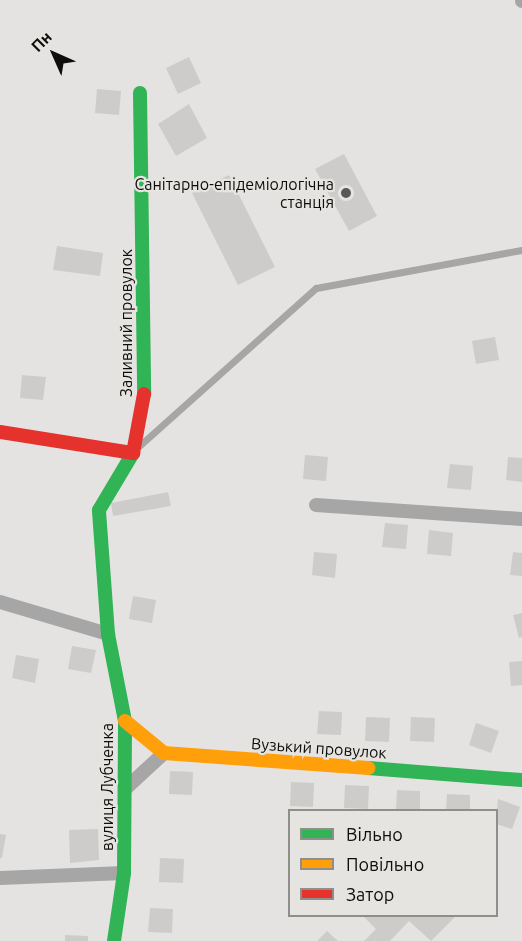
<!DOCTYPE html>
<meta charset="utf-8">
<style>
body{margin:0}
#map{position:relative;width:522px;height:941px;overflow:hidden;background:#e5e3e1;font-family:Ubuntu,sans-serif}
div>[style]{position:absolute}
.building>*{inset:0;background:#cecccb}
.lane>*{height:7px;margin:-3.5px;padding:0 3.5px;transform-origin:3.5px;border-radius:3.5px;background:#a6a6a6}
.street>*{height:14px;margin:-7px;padding:0 7px;transform-origin:7px;border-radius:7px;background:#a6a6a6}
.fast>*{height:14px;margin:-7px;padding:0 7px;transform-origin:7px;border-radius:7px;background:#30b455}
.slow>*{height:14px;margin:-7px;padding:0 7px;transform-origin:7px;border-radius:7px;background:#ff9f0a}
.jam>*{height:14px;margin:-7px;padding:0 7px;transform-origin:7px;border-radius:7px;background:#e5322d}
.dots>*{width:16px;height:16px;translate:-50% -50%;box-sizing:border-box;border:3px solid #e6e4e0;border-radius:50%}
span{translate:-50% -50%;white-space:nowrap;text-align:center;line-height:1.15;-webkit-text-stroke:4.5px #e6e4e0;paint-order:stroke}
.poi-label{font-size:16px;color:#0d0d0b}
.right{translate:-100% -50%;text-align:right}
.street-label{font-size:16px;color:#0d0d0b}
.legend{position:absolute;left:288px;top:809px;width:210px;height:108px;box-sizing:border-box;background:#e6e4e0;border:2px solid #8f8e8b;margin:0;padding:8px 10px;list-style:none;font-size:18px;color:#0d0d0b}
.legend li{display:flex;align-items:center;gap:12px;height:30px}
.legend b{width:30px;border:2px solid #8f8e8b}
.north{position:absolute;left:24px;top:24px;width:60px;height:60px;-webkit-text-stroke:4px #e6e4e0;paint-order:stroke;rotate:315deg;font-size:16px;font-weight:700;line-height:24px;text-align:center;color:#0d0d0b}
.north::after{content:'';display:block;margin:auto;width:21px;height:27px;background:#0d0d0b;clip-path:polygon(50% 0,100% 100%,50% 72%,0 100%)}
</style>
<div id="map">
<div class="building">
<div style="clip-path:polygon(189px 57px,201px 83px,178px 94px,166px 68px)"></div>
<div style="clip-path:polygon(97px 89px,121px 91px,119px 115px,95px 113px)"></div>
<div style="clip-path:polygon(189px 104px,207px 138px,176px 156px,158px 124px)"></div>
<div style="clip-path:polygon(344px 154px,377px 216px,349px 231px,315px 169px)"></div>
<div style="clip-path:polygon(229px 175px,275px 267px,238px 285px,192px 193px)"></div>
<div style="clip-path:polygon(57px 246px,103px 253px,100px 276px,53px 270px)"></div>
<div style="clip-path:polygon(495px 337px,499px 360px,476px 364px,472px 341px)"></div>
<div style="clip-path:polygon(22px 375px,46px 377px,43px 400px,20px 398px)"></div>
<div style="clip-path:polygon(305px 455px,328px 457px,326px 481px,303px 479px)"></div>
<div style="clip-path:polygon(508px 457px,522px 458px,522px 482px,506px 480px)"></div>
<div style="clip-path:polygon(450px 464px,473px 466px,471px 490px,447px 488px)"></div>
<div style="clip-path:polygon(168px 492px,171px 506px,113px 516px,111px 503px)"></div>
<div style="clip-path:polygon(385px 523px,408px 525px,406px 549px,382px 547px)"></div>
<div style="clip-path:polygon(429px 530px,453px 533px,451px 556px,427px 554px)"></div>
<div style="clip-path:polygon(314px 552px,337px 554px,335px 578px,312px 575px)"></div>
<div style="clip-path:polygon(513px 552px,522px 553px,522px 576px,510px 575px)"></div>
<div style="clip-path:polygon(133px 596px,156px 600px,152px 623px,129px 619px)"></div>
<div style="clip-path:polygon(522px 613px,522px 637px,519px 638px,513px 615px)"></div>
<div style="clip-path:polygon(72px 646px,96px 650px,91px 673px,68px 669px)"></div>
<div style="clip-path:polygon(16px 655px,39px 659px,35px 683px,12px 678px)"></div>
<div style="clip-path:polygon(522px 661px,522px 685px,511px 686px,509px 662px)"></div>
<div style="clip-path:polygon(319px 711px,342px 712px,341px 735px,317px 734px)"></div>
<div style="clip-path:polygon(366px 717px,390px 718px,389px 742px,365px 741px)"></div>
<div style="clip-path:polygon(411px 717px,435px 718px,434px 742px,410px 741px)"></div>
<div style="clip-path:polygon(476px 723px,499px 731px,491px 753px,469px 745px)"></div>
<div style="clip-path:polygon(170px 771px,193px 772px,192px 795px,169px 794px)"></div>
<div style="clip-path:polygon(291px 782px,314px 783px,313px 807px,290px 806px)"></div>
<div style="clip-path:polygon(345px 785px,369px 786px,368px 809px,344px 808px)"></div>
<div style="clip-path:polygon(397px 790px,420px 791px,420px 810px,396px 810px)"></div>
<div style="clip-path:polygon(447px 794px,470px 795px,470px 810px,446px 810px)"></div>
<div style="clip-path:polygon(498px 799px,520px 807px,512px 829px,496px 824px)"></div>
<div style="clip-path:polygon(98px 829px,99px 860px,70px 863px,69px 830px)"></div>
<div style="clip-path:polygon(0 834px,6px 835px,2px 858px,0 858px)"></div>
<div style="clip-path:polygon(160px 858px,184px 859px,183px 883px,159px 882px)"></div>
<div style="clip-path:polygon(150px 908px,173px 909px,172px 933px,148px 932px)"></div>
<div style="clip-path:polygon(363px 916px,456px 916px,431px 941px,409px 921px,390px 941px,364px 941px,376px 929px)"></div>
<div style="clip-path:polygon(327px 931px,338px 941px,317px 941px)"></div>
<div style="clip-path:polygon(65px 935px,88px 936px,88px 941px,65px 941px)"></div>
</div>
<div class="lane">
<div style="left:139px;top:446px;width:237px;rotate:-41.8deg"></div>
<div style="left:316px;top:288px;width:209px;rotate:-10.5deg"></div>
</div>
<div class="street">
<div style="left:522px;top:0;width:1px;rotate:90deg"></div>
<div style="left:316px;top:505px;width:206px;rotate:3.9deg"></div>
<div style="left:0;top:602px;width:113px;rotate:16.5deg"></div>
<div style="left:125px;top:789px;width:53px;rotate:-42.7deg"></div>
<div style="left:0;top:878px;width:124px;rotate:-2.3deg"></div>
</div>
<div class="fast">
<div style="left:140px;top:93px;width:301px;rotate:89.2deg"></div>
<div style="left:368px;top:768px;width:154px;rotate:4.5deg"></div>
<div style="left:114px;top:941px;width:69px;rotate:-81.6deg"></div>
<div style="left:124px;top:873px;width:152px;rotate:-89.6deg"></div>
<div style="left:125px;top:721px;width:89px;rotate:-101.1deg"></div>
<div style="left:108px;top:634px;width:124px;rotate:-94.2deg"></div>
<div style="left:99px;top:510px;width:66px;rotate:-59.2deg"></div>
</div>
<div class="slow">
<div style="left:125px;top:721px;width:50px;rotate:39.4deg"></div>
<div style="left:164px;top:753px;width:205px;rotate:4.2deg"></div>
</div>
<div class="jam">
<div style="left:0;top:432px;width:135px;rotate:9deg"></div>
<div style="left:133px;top:453px;width:60px;rotate:-79.4deg"></div>
</div>
<div class="dots">
<div style="left:346px;top:193px;background:#595856"></div>
</div>
<div class="poi-label">
<span class="right" style="left:334px;top:193px">Санітарно-епідеміологічна<br>станція</span>
</div>
<div class="street-label">
<span style="left:126px;top:323px;rotate:-90deg">Заливний провулок</span>
<span style="left:319px;top:748px;rotate:4deg">Вузький провулок</span>
<span style="left:107px;top:787px;rotate:-90deg">вулиця Лубченка</span>
</div>
<ul class="legend">
<li><b style="height:8px;background:#30b455"></b>Вільно</li>
<li><b style="height:8px;background:#ff9f0a"></b>Повільно</li>
<li><b style="height:8px;background:#e5322d"></b>Затор</li>
</ul>
<div class="north">Пн</div>
</div>
